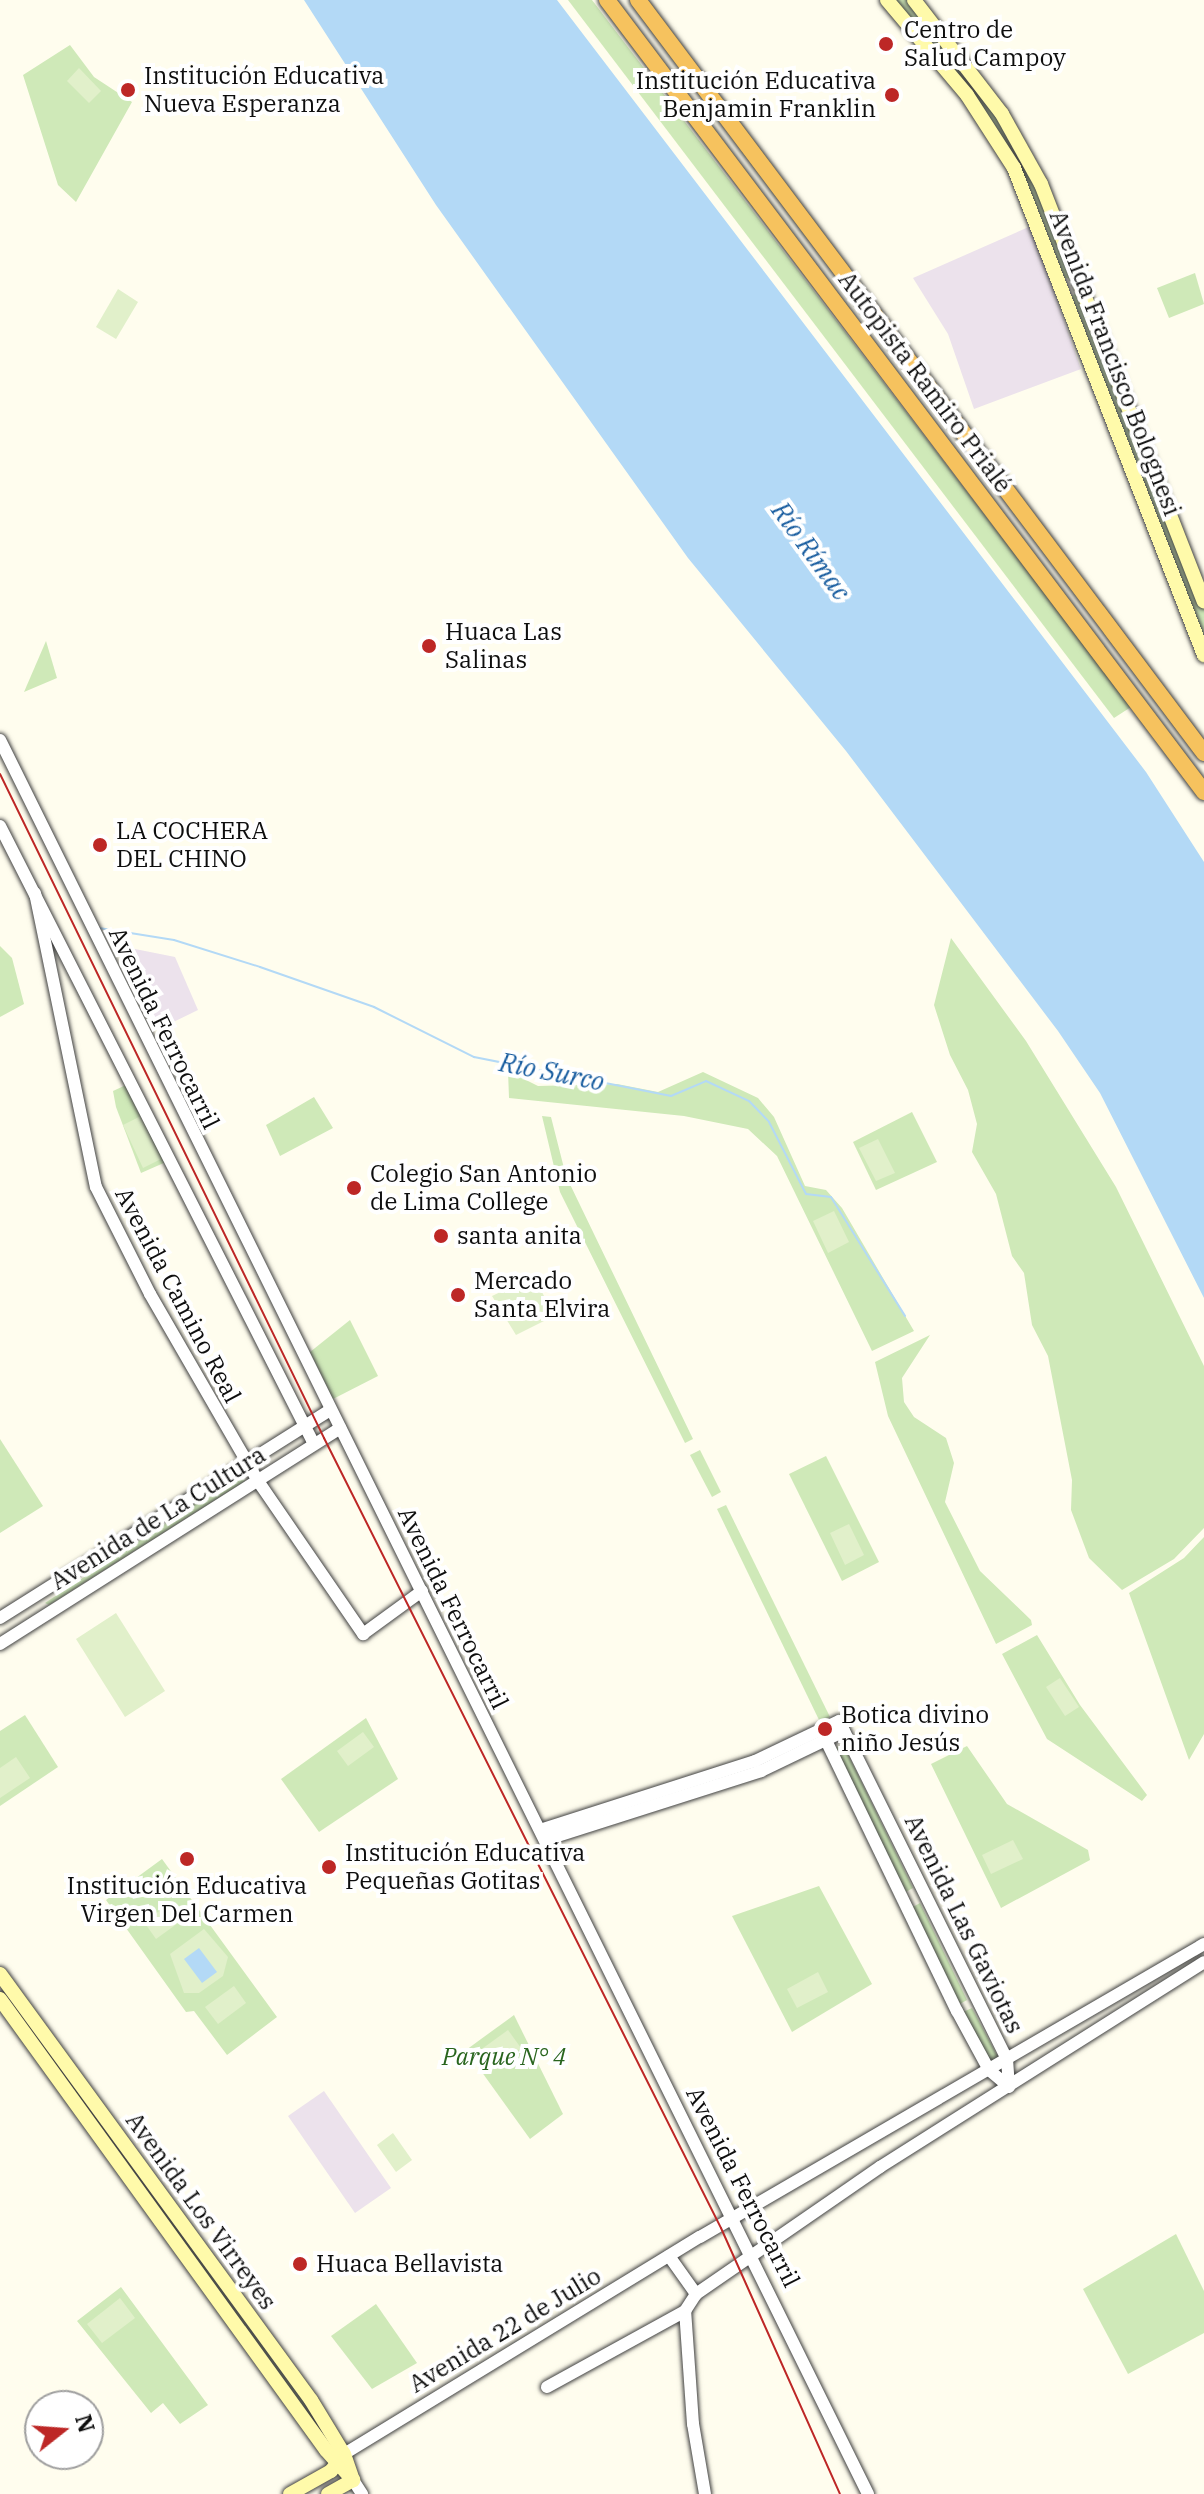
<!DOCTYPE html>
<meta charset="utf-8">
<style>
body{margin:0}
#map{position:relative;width:1204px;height:2494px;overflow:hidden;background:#fffdee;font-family:"IBM Plex Serif",serif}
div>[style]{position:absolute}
.industrial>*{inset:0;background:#ece2ec}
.green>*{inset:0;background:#cfe9b8}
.pitch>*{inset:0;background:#e1f0ca}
.water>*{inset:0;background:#b3d9f6}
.stream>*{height:2px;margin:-1px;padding:0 1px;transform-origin:1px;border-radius:1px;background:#b3d9f6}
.roads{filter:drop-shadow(0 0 2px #414141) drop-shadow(0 0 2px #414141)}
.tertiary>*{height:12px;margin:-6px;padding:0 6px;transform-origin:6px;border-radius:6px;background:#fff}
.secondary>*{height:14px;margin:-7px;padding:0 7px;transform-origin:7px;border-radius:7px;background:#fffaaa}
.trunk>*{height:16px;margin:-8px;padding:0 8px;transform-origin:8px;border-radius:8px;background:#f6c25e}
.rail>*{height:2px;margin:-1px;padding:0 1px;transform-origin:1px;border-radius:1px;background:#bd2726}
.dots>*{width:22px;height:22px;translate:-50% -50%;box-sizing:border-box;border:4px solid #fff;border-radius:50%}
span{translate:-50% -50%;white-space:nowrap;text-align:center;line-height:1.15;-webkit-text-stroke:8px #fff;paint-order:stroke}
.poi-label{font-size:24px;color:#0e0e0e}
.left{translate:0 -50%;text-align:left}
.right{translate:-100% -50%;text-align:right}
.street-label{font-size:24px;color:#0e0e0e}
.park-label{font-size:24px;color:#29651e;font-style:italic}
.water-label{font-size:26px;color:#175c9f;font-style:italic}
.north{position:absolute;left:24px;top:2390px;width:80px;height:80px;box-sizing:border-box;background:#fff;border:2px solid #9f9f9f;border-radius:50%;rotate:73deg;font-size:22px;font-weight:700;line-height:32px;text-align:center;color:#0e0e0e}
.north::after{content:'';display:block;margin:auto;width:28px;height:36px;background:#bd2726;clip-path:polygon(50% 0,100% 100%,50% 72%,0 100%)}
</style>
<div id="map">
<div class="industrial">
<div style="clip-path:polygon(1031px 226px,1081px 369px,974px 409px,948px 334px,913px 278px)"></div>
<div style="clip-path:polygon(125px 947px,175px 957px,198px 1010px,157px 1030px,119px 953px)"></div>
<div style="clip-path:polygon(324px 2091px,391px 2188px,355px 2213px,288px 2116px)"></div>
</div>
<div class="green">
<div style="clip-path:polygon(568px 0,592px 0,1131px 707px,1114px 718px)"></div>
<div style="clip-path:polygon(892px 0,908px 0,1018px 146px,1074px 279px,1063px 278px,1024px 181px)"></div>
<div style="clip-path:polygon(70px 45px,94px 77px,132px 102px,76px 202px,58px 185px,23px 75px)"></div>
<div style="clip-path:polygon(1195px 273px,1204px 304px,1169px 318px,1157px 288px)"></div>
<div style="clip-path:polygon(1077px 293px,1083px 295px,1204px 609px,1204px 649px,1071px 296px)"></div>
<div style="clip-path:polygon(46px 641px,57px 678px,24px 692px)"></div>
<div style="clip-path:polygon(951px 938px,1026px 1041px,1116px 1187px,1204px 1366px,1204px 1528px,1174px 1559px,1122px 1590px,1089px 1558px,1071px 1510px,1072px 1480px,1048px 1356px,1032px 1325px,1024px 1273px,1012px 1256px,996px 1194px,972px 1152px,977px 1124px,968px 1090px,950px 1055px,934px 1005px)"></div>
<div style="clip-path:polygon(0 946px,12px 958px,24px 1004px,0 1017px)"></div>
<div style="clip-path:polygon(508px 1071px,538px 1086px,617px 1084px,658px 1092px,703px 1072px,758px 1098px,774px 1117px,805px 1186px,826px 1190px,842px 1208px,914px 1331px,872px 1351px,777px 1156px,748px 1129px,684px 1116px,509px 1098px)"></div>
<div style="clip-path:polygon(126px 1085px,166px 1162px,141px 1173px,116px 1107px,113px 1091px)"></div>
<div style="clip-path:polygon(314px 1097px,333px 1128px,280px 1156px,266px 1125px)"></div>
<div style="clip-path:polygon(912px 1112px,937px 1162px,876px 1190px,853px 1142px)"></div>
<div style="clip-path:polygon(542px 1116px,551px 1117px,566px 1176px,693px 1439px,685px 1443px,560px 1192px)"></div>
<div style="clip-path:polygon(350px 1320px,378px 1376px,333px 1399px,310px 1352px)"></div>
<div style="clip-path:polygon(930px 1335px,902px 1378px,904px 1402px,914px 1417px,946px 1438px,954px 1463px,945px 1502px,980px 1571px,1031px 1620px,1032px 1625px,996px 1644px,888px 1416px,875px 1362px)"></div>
<div style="clip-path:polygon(0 1439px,43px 1506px,0 1533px)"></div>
<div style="clip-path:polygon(700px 1450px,721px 1492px,712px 1497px,690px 1455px)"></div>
<div style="clip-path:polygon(826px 1456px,879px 1562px,842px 1581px,789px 1474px)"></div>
<div style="clip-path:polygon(241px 1473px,245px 1481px,49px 1605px,45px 1603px)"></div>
<div style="clip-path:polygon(726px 1505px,830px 1717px,820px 1722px,717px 1509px)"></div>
<div style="clip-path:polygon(1204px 1537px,1204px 1734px,1189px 1760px,1129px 1593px,1184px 1558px)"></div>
<div style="clip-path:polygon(1037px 1635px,1080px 1705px,1147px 1795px,1142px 1801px,1047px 1739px,1002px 1654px)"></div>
<div style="clip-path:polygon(25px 1715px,58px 1767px,0 1806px,0 1731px)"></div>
<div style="clip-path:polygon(366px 1718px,398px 1779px,319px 1832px,281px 1779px)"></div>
<div style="clip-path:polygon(843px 1744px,913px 1888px,904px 1893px,833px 1749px)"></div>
<div style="clip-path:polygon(967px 1746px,1007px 1804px,1088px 1850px,1090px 1860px,1001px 1908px,931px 1764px)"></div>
<div style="clip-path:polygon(162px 1859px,277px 2017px,227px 2055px,194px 2011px,186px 2012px,106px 1900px)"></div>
<div style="clip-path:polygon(819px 1886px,872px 1984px,792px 2032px,732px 1916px)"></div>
<div style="clip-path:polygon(920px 1903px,967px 2000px,958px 2005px,911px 1908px)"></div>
<div style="clip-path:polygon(972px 2008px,998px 2057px,990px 2062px,963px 2012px)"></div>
<div style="clip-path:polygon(514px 2015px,563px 2114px,530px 2139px,466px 2050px)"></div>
<div style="clip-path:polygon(160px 2203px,329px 2433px,323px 2438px,154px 2207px)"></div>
<div style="clip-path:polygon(1176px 2234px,1204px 2291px,1204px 2333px,1128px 2374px,1083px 2289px)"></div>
<div style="clip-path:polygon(121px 2287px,208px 2405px,180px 2424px,163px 2403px,151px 2413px,77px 2321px)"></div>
<div style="clip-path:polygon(376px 2304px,417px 2363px,372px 2389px,331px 2336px)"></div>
</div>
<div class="pitch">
<div style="clip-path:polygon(79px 68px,101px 91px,89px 103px,67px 81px)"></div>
<div style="clip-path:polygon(118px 289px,138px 302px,116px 339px,96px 327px)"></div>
<div style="clip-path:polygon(141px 1116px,161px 1159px,143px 1168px,123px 1125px)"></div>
<div style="clip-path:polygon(878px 1139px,895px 1173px,876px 1181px,859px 1148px)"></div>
<div style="clip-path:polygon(834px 1211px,849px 1242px,828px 1253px,813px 1221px)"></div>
<div style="clip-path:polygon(534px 1276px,554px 1316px,516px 1335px,492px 1296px)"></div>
<div style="clip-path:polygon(849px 1524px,864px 1555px,845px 1565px,830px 1533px)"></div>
<div style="clip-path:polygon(116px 1613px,165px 1691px,125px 1717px,76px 1639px)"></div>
<div style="clip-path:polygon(1060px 1678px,1079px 1707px,1065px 1716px,1046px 1687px)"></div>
<div style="clip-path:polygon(363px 1732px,374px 1747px,348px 1766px,337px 1751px)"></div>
<div style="clip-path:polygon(16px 1757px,30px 1778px,0 1798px,0 1768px)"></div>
<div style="clip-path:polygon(1013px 1840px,1023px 1859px,991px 1874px,982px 1855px)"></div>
<div style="clip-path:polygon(173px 1901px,185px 1918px,156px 1939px,144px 1922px)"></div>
<div style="clip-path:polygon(204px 1929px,228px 1957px,223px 1976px,199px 1993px,184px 1993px,170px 1954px)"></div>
<div style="clip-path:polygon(818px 1972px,828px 1992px,797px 2008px,787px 1989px)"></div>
<div style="clip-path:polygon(234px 1986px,246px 2003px,218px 2024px,205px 2007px)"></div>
<div style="clip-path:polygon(508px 2030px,521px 2048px,492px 2069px,479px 2051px)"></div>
<div style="clip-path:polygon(393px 2133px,412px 2160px,396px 2172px,377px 2145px)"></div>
<div style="clip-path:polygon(120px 2298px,135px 2318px,102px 2343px,87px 2324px)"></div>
</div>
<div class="water">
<div style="clip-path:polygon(304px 0,557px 0,1146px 772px,1204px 862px,1204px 1298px,1100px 1093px,1058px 1031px,846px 751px,688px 558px,436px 205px)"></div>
<div style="clip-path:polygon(199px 1948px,217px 1972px,202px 1983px,184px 1959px)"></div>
</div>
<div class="stream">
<div style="left:99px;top:928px;width:76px;rotate:9.1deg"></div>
<div style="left:174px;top:940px;width:90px;rotate:17.4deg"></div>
<div style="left:260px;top:967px;width:121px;rotate:19.3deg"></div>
<div style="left:374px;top:1007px;width:112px;rotate:26.6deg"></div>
<div style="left:474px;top:1057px;width:201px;rotate:11.2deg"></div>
<div style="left:671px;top:1096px;width:38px;rotate:-23deg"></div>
<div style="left:706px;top:1081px;width:47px;rotate:24.9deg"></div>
<div style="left:749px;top:1101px;width:29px;rotate:46deg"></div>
<div style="left:769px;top:1122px;width:81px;rotate:62.8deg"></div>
<div style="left:806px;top:1194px;width:25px;rotate:7deg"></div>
<div style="left:831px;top:1197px;width:140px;rotate:58.1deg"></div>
</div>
<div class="roads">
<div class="tertiary">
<div style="left:0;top:740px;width:1957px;rotate:63.67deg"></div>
<div style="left:0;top:826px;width:693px;rotate:63.07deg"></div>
<div style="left:35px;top:893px;width:300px;rotate:78.3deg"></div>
<div style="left:96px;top:1187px;width:120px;rotate:63.2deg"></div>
<div style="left:150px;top:1294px;width:216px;rotate:60deg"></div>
<div style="left:258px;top:1481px;width:186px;rotate:55.5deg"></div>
<div style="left:363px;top:1634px;width:73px;rotate:-36.1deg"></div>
<div style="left:0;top:1618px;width:390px;rotate:-32.2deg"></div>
<div style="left:0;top:1644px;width:403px;rotate:-32.4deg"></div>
<div style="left:821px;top:1730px;width:312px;rotate:64.2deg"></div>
<div style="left:957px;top:2011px;width:67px;rotate:61.5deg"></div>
<div style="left:989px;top:2070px;width:26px;rotate:40deg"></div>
<div style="left:540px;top:1830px;width:226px;rotate:-17.8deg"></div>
<div style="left:755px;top:1761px;width:93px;rotate:-25.5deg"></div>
<div style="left:839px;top:1721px;width:377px;rotate:63.6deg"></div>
<div style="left:1007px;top:2059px;width:28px;rotate:86deg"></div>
<div style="left:545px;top:1840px;width:227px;rotate:-17.7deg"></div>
<div style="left:761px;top:1771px;width:92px;rotate:-25.7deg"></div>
<div style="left:669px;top:2256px;width:47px;rotate:54.6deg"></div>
<div style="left:547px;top:2387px;width:158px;rotate:-28.8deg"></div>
<div style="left:344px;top:2454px;width:417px;rotate:-31.4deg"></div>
<div style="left:700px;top:2237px;width:583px;rotate:-30.17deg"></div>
<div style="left:353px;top:2480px;width:17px;rotate:57deg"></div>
<div style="left:705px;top:2494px;width:71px;rotate:-99.7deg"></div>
<div style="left:693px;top:2424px;width:113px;rotate:-94deg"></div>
<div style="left:685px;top:2311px;width:20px;rotate:-57deg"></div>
<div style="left:696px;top:2294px;width:224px;rotate:-34.6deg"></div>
<div style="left:880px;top:2167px;width:383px;rotate:-32.3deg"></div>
</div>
<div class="secondary">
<div style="left:887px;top:0;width:124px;rotate:49.9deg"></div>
<div style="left:967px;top:95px;width:87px;rotate:57.2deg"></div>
<div style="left:1014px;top:168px;width:523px;rotate:68.69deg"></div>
<div style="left:914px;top:0;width:144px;rotate:52.3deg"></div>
<div style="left:1002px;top:114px;width:80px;rotate:60.9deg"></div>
<div style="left:1041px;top:184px;width:448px;rotate:68.7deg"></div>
<div style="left:0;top:1974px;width:527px;rotate:53.87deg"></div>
<div style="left:311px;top:2400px;width:63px;rotate:58.6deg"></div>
<div style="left:344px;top:2454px;width:28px;rotate:71deg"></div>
<div style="left:0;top:1999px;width:556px;rotate:54.14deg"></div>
<div style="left:326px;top:2450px;width:40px;rotate:48deg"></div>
<div style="left:290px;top:2494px;width:47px;rotate:-29.3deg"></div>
<div style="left:331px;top:2471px;width:16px;rotate:-52deg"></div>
<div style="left:328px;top:2494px;width:29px;rotate:-29deg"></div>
</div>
<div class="trunk">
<div style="left:607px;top:0;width:992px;rotate:52.99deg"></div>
<div style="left:638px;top:0;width:942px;rotate:53.07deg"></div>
</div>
</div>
<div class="rail">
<div style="left:0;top:774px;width:739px;rotate:63.99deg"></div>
<div style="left:324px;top:1438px;width:884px;rotate:63.32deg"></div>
<div style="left:721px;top:2228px;width:291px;rotate:65.9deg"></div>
</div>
<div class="dots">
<div style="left:886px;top:44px;background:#bd2726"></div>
<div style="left:128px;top:90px;background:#bd2726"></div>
<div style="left:892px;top:95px;background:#bd2726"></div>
<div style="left:429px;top:646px;background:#bd2726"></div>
<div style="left:100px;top:845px;background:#bd2726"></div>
<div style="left:354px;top:1188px;background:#bd2726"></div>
<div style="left:441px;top:1236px;background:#bd2726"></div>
<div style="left:458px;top:1295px;background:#bd2726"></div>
<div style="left:825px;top:1729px;background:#bd2726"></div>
<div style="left:187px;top:1859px;background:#bd2726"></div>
<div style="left:329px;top:1867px;background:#bd2726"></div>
<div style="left:300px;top:2264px;background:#bd2726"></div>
</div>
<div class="poi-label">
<span class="left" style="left:904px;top:44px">Centro de<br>Salud Campoy</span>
<span class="left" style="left:144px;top:90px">Institución Educativa<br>Nueva Esperanza</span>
<span class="right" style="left:876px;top:95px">Institución Educativa<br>Benjamin Franklin</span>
<span class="left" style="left:445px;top:646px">Huaca Las<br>Salinas</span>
<span class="left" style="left:116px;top:845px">LA COCHERA<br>DEL CHINO</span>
<span class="left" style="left:370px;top:1188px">Colegio San Antonio<br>de Lima College</span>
<span class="left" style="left:457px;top:1236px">santa anita</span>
<span class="left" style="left:474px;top:1295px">Mercado<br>Santa Elvira</span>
<span class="left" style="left:841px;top:1729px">Botica divino<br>niño Jesús</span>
<span class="left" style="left:345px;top:1867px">Institución Educativa<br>Pequeñas Gotitas</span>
<span style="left:187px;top:1900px">Institución Educativa<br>Virgen Del Carmen</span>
<span class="left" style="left:316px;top:2264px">Huaca Bellavista</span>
</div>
<div class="street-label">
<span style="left:1115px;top:363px;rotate:69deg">Avenida Francisco Bolognesi</span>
<span style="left:925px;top:382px;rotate:53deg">Autopista Ramiro Prialé</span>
<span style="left:164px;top:1028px;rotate:64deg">Avenida Ferrocarril</span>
<span style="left:178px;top:1295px;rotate:62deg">Avenida Camino Real</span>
<span style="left:158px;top:1518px;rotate:-32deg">Avenida de La Cultura</span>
<span style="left:453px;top:1608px;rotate:64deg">Avenida Ferrocarril</span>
<span style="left:964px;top:1924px;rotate:64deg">Avenida Las Gaviotas</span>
<span style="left:743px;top:2187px;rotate:63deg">Avenida Ferrocarril</span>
<span style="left:201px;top:2211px;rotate:54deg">Avenida Los Virreyes</span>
<span style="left:505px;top:2330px;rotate:-31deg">Avenida 22 de Julio</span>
</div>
<div class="park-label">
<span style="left:504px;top:2057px">Parque N° 4</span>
</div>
<div class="water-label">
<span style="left:811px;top:551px;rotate:54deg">Río Rímac</span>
<span style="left:552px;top:1072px;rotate:11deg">Río Surco</span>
</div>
<div class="north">N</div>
</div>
